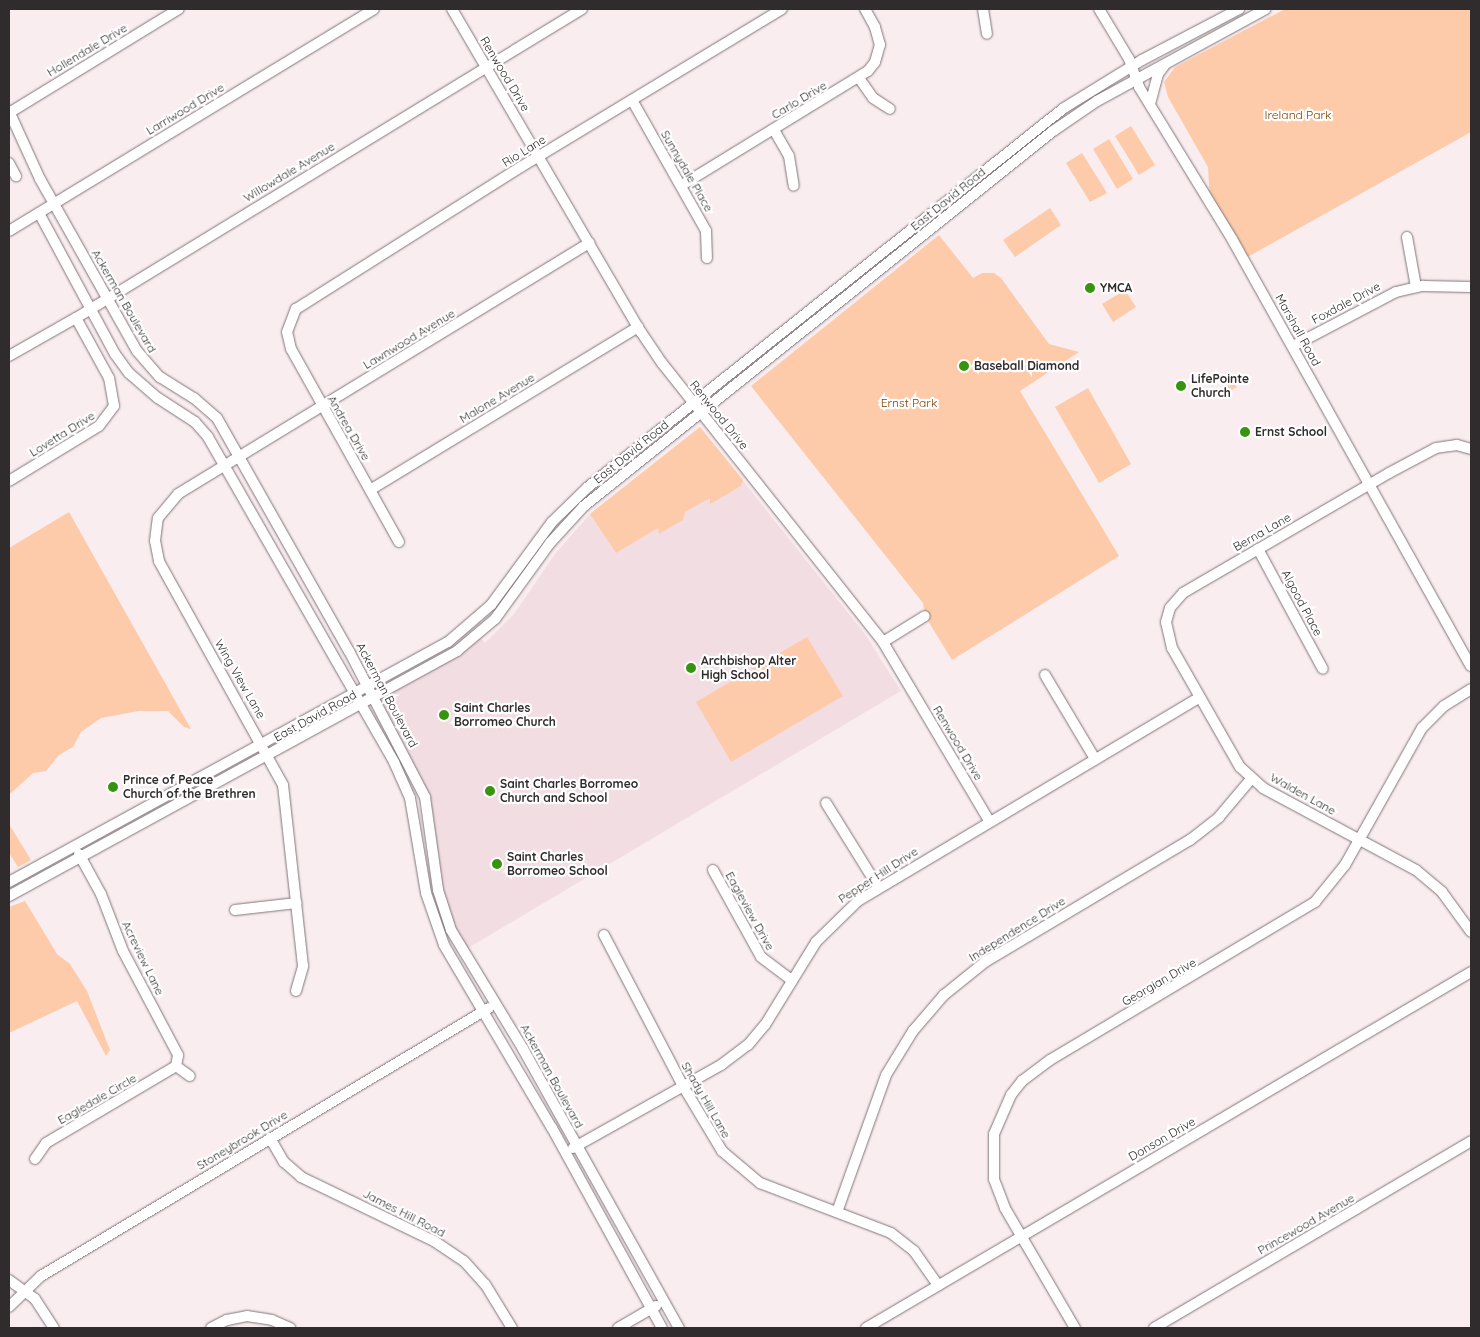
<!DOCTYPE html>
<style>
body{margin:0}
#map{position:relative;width:1480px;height:1337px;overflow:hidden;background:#f9edf0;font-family:Quicksand,sans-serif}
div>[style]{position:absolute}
.built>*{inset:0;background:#f2dde3}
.green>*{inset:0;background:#fecbaa}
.roads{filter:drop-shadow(0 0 1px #807578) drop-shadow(0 0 1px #807578)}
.minor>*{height:10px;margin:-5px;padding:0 5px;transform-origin:5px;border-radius:5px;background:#fff}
.dots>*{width:14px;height:14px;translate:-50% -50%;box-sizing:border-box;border:2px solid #fff;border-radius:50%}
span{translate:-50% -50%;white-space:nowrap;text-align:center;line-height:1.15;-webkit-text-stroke:4.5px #fff;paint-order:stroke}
.street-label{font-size:12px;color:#302b2c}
.park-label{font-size:12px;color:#814002}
.poi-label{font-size:12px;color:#302b2c;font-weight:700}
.left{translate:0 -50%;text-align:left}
.frame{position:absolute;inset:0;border:10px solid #302b2c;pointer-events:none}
</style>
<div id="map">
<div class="built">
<div style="clip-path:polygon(700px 427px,865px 634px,901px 691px,463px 951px,451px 930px,427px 807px,374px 698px,478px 635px,485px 643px,514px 614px,555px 554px,590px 514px)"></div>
</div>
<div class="green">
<div style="clip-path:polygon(1285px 9px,1471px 9px,1471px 132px,1244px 259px,1210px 203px,1208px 167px,1168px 97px,1164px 82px,1175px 67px)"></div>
<div style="clip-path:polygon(1131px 126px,1155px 165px,1139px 175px,1115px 136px)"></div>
<div style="clip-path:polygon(1109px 139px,1133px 179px,1117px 189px,1093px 149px)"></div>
<div style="clip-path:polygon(1082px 153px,1107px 193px,1090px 202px,1066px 163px)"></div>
<div style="clip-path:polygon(1050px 208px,1061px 225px,1015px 257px,1003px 240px)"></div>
<div style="clip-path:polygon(939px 235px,973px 278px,982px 273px,994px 273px,1001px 278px,1049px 344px,1079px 352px,1020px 391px,1119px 556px,952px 660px,925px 616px,923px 603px,751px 386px)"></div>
<div style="clip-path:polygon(1125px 290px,1136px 307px,1113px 322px,1102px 304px)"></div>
<div style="clip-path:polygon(1226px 372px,1237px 387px,1228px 392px,1224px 391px,1222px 383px)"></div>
<div style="clip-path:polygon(1088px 388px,1131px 464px,1099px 483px,1055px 407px)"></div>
<div style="clip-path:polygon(700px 427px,743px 480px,741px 486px,710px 504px,710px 498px,685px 512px,683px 520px,659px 534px,658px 528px,616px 553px,590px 514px)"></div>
<div style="clip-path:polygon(69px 512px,191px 729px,184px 727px,168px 711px,139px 711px,101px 718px,81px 732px,73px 747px,59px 755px,46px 771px,33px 773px,10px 794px,9px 816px,9px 548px)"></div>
<div style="clip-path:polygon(807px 637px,843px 696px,731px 762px,696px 702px)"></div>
<div style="clip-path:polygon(9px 824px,31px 860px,18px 867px,9px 853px)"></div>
<div style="clip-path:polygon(25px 901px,57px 954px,70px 964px,87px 991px,110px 1050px,106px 1056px,77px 1001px,9px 1033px,9px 907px)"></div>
</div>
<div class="roads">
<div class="minor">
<div style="left:452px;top:9px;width:374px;rotate:59.7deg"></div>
<div style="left:641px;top:332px;width:37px;rotate:56deg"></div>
<div style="left:662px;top:363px;width:356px;rotate:51.6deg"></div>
<div style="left:883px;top:642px;width:209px;rotate:59.3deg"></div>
<div style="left:983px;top:9px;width:25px;rotate:81deg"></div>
<div style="left:1099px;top:9px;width:58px;rotate:59deg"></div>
<div style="left:1129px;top:59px;width:30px;rotate:70deg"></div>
<div style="left:1139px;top:87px;width:178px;rotate:58.5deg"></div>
<div style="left:1232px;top:239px;width:489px;rotate:60.8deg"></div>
<div style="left:859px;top:78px;width:24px;rotate:55deg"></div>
<div style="left:873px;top:98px;width:20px;rotate:33deg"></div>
<div style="left:632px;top:100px;width:150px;rotate:60.5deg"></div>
<div style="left:706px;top:231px;width:27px;rotate:88deg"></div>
<div style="left:1150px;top:104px;width:31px;rotate:-75deg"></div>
<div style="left:1158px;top:74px;width:10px;rotate:-53deg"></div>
<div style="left:9px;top:111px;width:75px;rotate:65.5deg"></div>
<div style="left:40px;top:179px;width:197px;rotate:60.6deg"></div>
<div style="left:137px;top:351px;width:35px;rotate:49deg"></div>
<div style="left:160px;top:377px;width:40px;rotate:32deg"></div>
<div style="left:194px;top:398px;width:30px;rotate:41deg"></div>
<div style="left:217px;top:418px;width:268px;rotate:60.5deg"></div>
<div style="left:349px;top:651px;width:165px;rotate:62.5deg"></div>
<div style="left:425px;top:797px;width:94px;rotate:82deg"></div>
<div style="left:438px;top:890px;width:42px;rotate:72deg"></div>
<div style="left:451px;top:930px;width:139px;rotate:58.8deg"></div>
<div style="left:523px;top:1049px;width:320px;rotate:60.8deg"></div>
<div style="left:9px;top:113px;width:199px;rotate:-31.5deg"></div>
<div style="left:774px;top:130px;width:30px;rotate:60deg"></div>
<div style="left:789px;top:156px;width:30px;rotate:81deg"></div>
<div style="left:9px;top:163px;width:15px;rotate:62deg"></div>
<div style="left:682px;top:185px;width:218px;rotate:-31.5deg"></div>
<div style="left:868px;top:71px;width:11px;rotate:-52deg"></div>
<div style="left:875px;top:62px;width:18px;rotate:-74deg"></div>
<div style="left:880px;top:45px;width:19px;rotate:-106deg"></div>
<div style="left:875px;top:27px;width:21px;rotate:-119deg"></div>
<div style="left:39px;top:213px;width:160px;rotate:61.7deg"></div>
<div style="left:115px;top:354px;width:24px;rotate:54deg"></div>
<div style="left:129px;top:373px;width:38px;rotate:41deg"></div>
<div style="left:158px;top:398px;width:44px;rotate:33deg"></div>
<div style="left:195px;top:422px;width:20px;rotate:49deg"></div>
<div style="left:208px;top:437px;width:374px;rotate:60.2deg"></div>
<div style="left:394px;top:762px;width:39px;rotate:66deg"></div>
<div style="left:410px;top:798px;width:96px;rotate:80.4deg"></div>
<div style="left:426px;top:893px;width:55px;rotate:70.9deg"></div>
<div style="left:444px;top:945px;width:212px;rotate:59.5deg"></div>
<div style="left:552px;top:1128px;width:228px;rotate:61.2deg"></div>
<div style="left:9px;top:231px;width:427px;rotate:-31.3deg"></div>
<div style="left:1407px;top:237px;width:51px;rotate:79.8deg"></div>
<div style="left:1293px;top:346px;width:116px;rotate:-27.7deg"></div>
<div style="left:1396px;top:292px;width:28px;rotate:-13deg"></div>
<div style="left:1423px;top:286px;width:48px;rotate:1.2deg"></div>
<div style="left:9px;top:356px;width:77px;rotate:-29.6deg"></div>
<div style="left:76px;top:318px;width:593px;rotate:-31.41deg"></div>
<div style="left:1471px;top:449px;width:15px;rotate:-164deg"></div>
<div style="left:1457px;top:445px;width:21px;rotate:172deg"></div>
<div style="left:1436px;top:448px;width:53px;rotate:152deg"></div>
<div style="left:1389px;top:473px;width:238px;rotate:149.8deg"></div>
<div style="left:1183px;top:593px;width:20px;rotate:131deg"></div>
<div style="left:1170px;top:608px;width:15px;rotate:106deg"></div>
<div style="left:1166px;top:622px;width:27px;rotate:77deg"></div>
<div style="left:1172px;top:648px;width:137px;rotate:60.3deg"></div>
<div style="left:1240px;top:767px;width:31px;rotate:42deg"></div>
<div style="left:1263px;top:788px;width:174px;rotate:28.2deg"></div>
<div style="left:1416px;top:870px;width:34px;rotate:40deg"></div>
<div style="left:1442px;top:892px;width:49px;rotate:54.1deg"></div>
<div style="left:9px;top:481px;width:105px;rotate:-31.4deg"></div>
<div style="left:99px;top:426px;width:25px;rotate:-53deg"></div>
<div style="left:114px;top:406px;width:28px;rotate:-100deg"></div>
<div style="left:109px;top:378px;width:68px;rotate:-118.8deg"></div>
<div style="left:370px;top:490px;width:314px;rotate:-31.3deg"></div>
<div style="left:399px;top:542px;width:221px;rotate:-119.2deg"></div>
<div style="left:291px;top:349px;width:17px;rotate:-103deg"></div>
<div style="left:287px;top:332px;width:25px;rotate:-69deg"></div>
<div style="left:296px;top:309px;width:266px;rotate:-32.3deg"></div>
<div style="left:521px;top:167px;width:305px;rotate:-31.2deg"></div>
<div style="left:1258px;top:549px;width:136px;rotate:61.6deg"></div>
<div style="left:883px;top:642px;width:49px;rotate:-31.8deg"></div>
<div style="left:1045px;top:675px;width:98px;rotate:59.2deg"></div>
<div style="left:826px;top:803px;width:99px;rotate:58.2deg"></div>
<div style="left:79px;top:854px;width:46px;rotate:61.2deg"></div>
<div style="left:101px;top:894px;width:61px;rotate:68.9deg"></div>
<div style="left:123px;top:951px;width:118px;rotate:62.1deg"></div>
<div style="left:178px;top:1055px;width:11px;rotate:100deg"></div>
<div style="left:713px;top:870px;width:99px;rotate:61.1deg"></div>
<div style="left:761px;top:957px;width:39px;rotate:37deg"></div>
<div style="left:9px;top:882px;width:500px;rotate:-28.67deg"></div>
<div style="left:448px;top:642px;width:57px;rotate:-40.7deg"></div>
<div style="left:491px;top:605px;width:103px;rotate:-53.7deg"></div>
<div style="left:552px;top:522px;width:50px;rotate:-44.2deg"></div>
<div style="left:588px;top:487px;width:608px;rotate:-38.53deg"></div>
<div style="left:1064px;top:108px;width:92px;rotate:-31.6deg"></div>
<div style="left:1142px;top:60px;width:110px;rotate:-27.7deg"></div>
<div style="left:9px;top:896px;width:511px;rotate:-28.67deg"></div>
<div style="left:457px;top:651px;width:50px;rotate:-40.1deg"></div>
<div style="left:495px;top:619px;width:94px;rotate:-54.1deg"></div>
<div style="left:550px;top:543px;width:50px;rotate:-47.4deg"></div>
<div style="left:584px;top:506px;width:600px;rotate:-38.64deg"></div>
<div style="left:1053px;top:131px;width:53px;rotate:-34.3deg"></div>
<div style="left:1097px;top:101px;width:192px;rotate:-28.6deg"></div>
<div style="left:235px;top:910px;width:62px;rotate:-6.4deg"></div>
<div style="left:604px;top:935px;width:170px;rotate:62.4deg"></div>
<div style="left:683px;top:1086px;width:76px;rotate:59deg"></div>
<div style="left:722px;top:1151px;width:50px;rotate:40.1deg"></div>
<div style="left:760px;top:1183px;width:140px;rotate:20.9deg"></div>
<div style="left:891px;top:1233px;width:29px;rotate:38deg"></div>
<div style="left:914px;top:1251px;width:42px;rotate:54.8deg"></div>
<div style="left:296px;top:991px;width:26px;rotate:-74deg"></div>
<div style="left:303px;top:966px;width:182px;rotate:-96.3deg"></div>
<div style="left:283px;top:785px;width:256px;rotate:-119deg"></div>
<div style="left:159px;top:561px;width:20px;rotate:-101deg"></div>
<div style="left:155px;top:541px;width:23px;rotate:-83deg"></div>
<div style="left:158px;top:518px;width:31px;rotate:-50deg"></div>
<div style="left:178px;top:494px;width:482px;rotate:-31.4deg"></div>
<div style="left:176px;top:1066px;width:17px;rotate:36deg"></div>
<div style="left:270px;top:1138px;width:28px;rotate:60deg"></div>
<div style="left:284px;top:1162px;width:23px;rotate:41deg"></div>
<div style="left:301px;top:1177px;width:148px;rotate:25.7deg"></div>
<div style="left:434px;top:1241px;width:36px;rotate:34deg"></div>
<div style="left:464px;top:1261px;width:31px;rotate:48deg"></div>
<div style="left:485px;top:1284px;width:52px;rotate:58.5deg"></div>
<div style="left:573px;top:1148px;width:170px;rotate:-29.3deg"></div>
<div style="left:721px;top:1065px;width:34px;rotate:-37deg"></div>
<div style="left:748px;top:1045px;width:26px;rotate:-50deg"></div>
<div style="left:765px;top:1025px;width:97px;rotate:-58.4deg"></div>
<div style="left:816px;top:942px;width:59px;rotate:-44.3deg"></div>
<div style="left:858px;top:901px;width:397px;rotate:-30.8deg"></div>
<div style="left:35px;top:1159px;width:19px;rotate:-55deg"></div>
<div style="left:46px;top:1143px;width:151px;rotate:-30.6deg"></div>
<div style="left:837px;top:1212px;width:145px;rotate:-70.3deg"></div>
<div style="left:886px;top:1075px;width:52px;rotate:-58.5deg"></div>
<div style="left:913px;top:1031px;width:48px;rotate:-49.3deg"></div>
<div style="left:944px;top:995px;width:53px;rotate:-38.8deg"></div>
<div style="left:985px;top:962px;width:239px;rotate:-30.8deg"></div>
<div style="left:1190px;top:840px;width:37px;rotate:-38deg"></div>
<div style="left:1219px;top:817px;width:50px;rotate:-49.9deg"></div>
<div style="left:9px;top:1280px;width:32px;rotate:36deg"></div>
<div style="left:35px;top:1299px;width:35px;rotate:57deg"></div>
<div style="left:9px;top:1307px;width:45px;rotate:-44.1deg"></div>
<div style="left:41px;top:1276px;width:522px;rotate:-30.89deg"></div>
<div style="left:211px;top:1328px;width:18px;rotate:-27deg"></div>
<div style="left:227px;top:1320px;width:20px;rotate:-11deg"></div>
<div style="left:247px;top:1316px;width:25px;rotate:9deg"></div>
<div style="left:272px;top:1320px;width:20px;rotate:24deg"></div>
<div style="left:618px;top:1328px;width:44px;rotate:-30.1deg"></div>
<div style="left:866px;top:1328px;width:702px;rotate:-30.47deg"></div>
<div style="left:1075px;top:1328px;width:139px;rotate:-120.3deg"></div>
<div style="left:1005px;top:1208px;width:31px;rotate:-111deg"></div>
<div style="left:994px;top:1179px;width:45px;rotate:-90deg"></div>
<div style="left:994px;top:1134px;width:43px;rotate:-66.4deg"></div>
<div style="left:1011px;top:1095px;width:18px;rotate:-52deg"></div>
<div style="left:1022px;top:1081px;width:35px;rotate:-37deg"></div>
<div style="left:1050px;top:1060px;width:309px;rotate:-30.8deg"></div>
<div style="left:1315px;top:902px;width:48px;rotate:-51deg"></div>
<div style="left:1345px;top:865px;width:157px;rotate:-60.7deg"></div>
<div style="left:1422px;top:728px;width:31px;rotate:-45deg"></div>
<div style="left:1444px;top:706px;width:32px;rotate:-32deg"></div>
<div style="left:1154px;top:1328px;width:368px;rotate:-30.5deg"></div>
</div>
</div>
<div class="dots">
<div style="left:1090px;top:288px;background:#37940e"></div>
<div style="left:964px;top:366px;background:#37940e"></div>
<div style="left:1181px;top:386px;background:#37940e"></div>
<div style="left:1245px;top:432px;background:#37940e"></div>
<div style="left:691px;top:668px;background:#37940e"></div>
<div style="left:444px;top:715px;background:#37940e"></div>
<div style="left:113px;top:787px;background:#37940e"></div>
<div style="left:490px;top:791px;background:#37940e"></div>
<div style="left:497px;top:864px;background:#37940e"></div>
</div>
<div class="street-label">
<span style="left:87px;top:50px;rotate:-31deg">Hollendale Drive</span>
<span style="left:505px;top:74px;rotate:59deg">Renwood Drive</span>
<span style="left:799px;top:100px;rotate:-31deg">Carlo Drive</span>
<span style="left:185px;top:109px;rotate:-31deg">Larriwood Drive</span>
<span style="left:524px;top:151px;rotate:-32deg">Rio Lane</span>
<span style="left:687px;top:171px;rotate:60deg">Sunnydale Place</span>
<span style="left:289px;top:172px;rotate:-31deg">Willowdale Avenue</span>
<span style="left:948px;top:199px;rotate:-39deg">East David Road</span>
<span style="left:124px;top:301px;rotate:60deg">Ackerman Boulevard</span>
<span style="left:1346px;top:303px;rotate:-28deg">Foxdale Drive</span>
<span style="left:1298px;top:330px;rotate:61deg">Marshall Road</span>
<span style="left:409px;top:339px;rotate:-31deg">Lawnwood Avenue</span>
<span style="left:497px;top:398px;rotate:-31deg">Malone Avenue</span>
<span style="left:719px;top:415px;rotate:51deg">Renwood Drive</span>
<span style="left:349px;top:428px;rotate:60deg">Andrea Drive</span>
<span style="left:62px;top:434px;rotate:-32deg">Lovetta Drive</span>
<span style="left:631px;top:452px;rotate:-39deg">East David Road</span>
<span style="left:1262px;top:532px;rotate:-30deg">Berna Lane</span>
<span style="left:1302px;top:603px;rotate:62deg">Algood Place</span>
<span style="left:240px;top:679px;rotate:60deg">Wing View Lane</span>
<span style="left:387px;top:695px;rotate:62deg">Ackerman Boulevard</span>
<span style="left:315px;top:716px;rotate:-29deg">East David Road</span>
<span style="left:958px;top:743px;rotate:59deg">Renwood Drive</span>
<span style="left:1303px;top:794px;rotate:29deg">Walden Lane</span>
<span style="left:878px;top:875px;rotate:-33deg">Pepper Hill Drive</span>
<span style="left:750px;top:911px;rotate:61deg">Eagleview Drive</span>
<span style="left:1017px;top:929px;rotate:-32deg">Independence Drive</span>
<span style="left:143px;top:958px;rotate:64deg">Acreview Lane</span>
<span style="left:1159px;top:982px;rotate:-30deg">Georgian Drive</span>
<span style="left:552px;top:1076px;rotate:61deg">Ackerman Boulevard</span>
<span style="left:97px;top:1099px;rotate:-30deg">Eagledale Circle</span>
<span style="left:706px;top:1100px;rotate:60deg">Shady Hill Lane</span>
<span style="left:1162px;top:1139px;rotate:-30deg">Donson Drive</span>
<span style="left:242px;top:1140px;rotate:-31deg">Stoneybrook Drive</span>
<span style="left:404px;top:1213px;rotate:27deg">James Hill Road</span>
<span style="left:1306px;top:1224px;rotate:-30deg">Princewood Avenue</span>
</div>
<div class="park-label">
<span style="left:1298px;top:115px">Ireland Park</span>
<span style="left:909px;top:403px">Ernst Park</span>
</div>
<div class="poi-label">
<span class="left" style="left:1100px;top:288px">YMCA</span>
<span class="left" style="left:974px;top:366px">Baseball Diamond</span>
<span class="left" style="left:1191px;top:386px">LifePointe<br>Church</span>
<span class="left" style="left:1255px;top:432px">Ernst School</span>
<span class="left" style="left:701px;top:668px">Archbishop Alter<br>High School</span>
<span class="left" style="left:454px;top:715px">Saint Charles<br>Borromeo Church</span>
<span class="left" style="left:123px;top:787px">Prince of Peace<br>Church of the Brethren</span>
<span class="left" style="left:500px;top:791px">Saint Charles Borromeo<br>Church and School</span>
<span class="left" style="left:507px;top:864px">Saint Charles<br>Borromeo School</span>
</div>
<div class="frame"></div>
</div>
